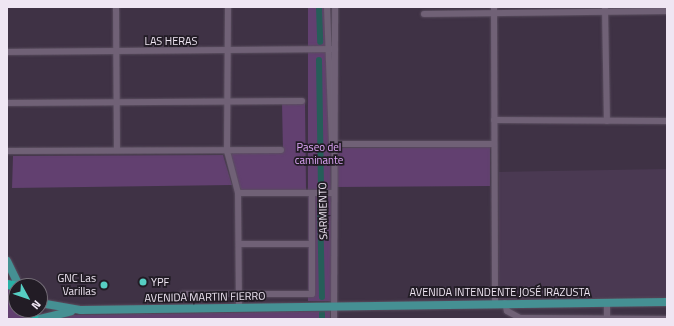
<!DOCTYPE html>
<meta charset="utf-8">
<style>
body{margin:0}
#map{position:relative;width:674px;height:326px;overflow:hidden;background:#3f3245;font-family:"Titillium Web",sans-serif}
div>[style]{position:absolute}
.built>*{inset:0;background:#4a3952}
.green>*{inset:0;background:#624070}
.canal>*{height:6px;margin:-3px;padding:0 3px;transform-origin:3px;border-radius:3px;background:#265e59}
.roads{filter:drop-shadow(0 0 1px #5a4e5f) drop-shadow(0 0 1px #5a4e5f)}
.minor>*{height:6px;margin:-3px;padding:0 3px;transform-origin:3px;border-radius:3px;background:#706176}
.major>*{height:8px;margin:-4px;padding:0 4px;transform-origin:4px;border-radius:4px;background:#459093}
.highway>*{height:9px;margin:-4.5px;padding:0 4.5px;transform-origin:4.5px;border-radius:4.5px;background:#29b0a6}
.dots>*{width:11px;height:11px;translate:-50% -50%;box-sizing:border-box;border:2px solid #221c25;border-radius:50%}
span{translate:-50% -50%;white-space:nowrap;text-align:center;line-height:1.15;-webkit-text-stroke:3.5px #221c25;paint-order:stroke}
.street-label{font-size:11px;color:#efe6f3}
.park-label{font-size:11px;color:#e0a7f9}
.poi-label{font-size:11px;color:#efe6f3}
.right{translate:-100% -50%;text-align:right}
.left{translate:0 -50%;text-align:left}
.frame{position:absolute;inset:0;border:8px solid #efe6f3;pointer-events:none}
.north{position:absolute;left:8px;top:278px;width:40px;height:40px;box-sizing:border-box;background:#221c25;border:1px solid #746d77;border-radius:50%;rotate:130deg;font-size:11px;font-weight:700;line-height:16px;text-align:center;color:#efe6f3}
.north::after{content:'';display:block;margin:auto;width:14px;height:18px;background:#56cec3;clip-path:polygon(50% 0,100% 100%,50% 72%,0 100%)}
</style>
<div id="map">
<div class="built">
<div style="clip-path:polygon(667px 169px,667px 297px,499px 299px,499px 172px)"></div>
</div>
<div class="green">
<div style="clip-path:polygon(308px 7px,329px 7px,332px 301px,308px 301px)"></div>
<div style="clip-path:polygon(282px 103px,305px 103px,306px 190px,240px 190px,230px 153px,283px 152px)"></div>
<div style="clip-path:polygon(490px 147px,490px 186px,335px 187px,335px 148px)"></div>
<div style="clip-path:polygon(223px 155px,232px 185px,12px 188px,13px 156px)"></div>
<div style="clip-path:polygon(7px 288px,16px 290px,16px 310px,29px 310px,28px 319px,7px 319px)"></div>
<div style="clip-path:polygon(330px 311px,330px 319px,52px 319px,71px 315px)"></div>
</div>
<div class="canal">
<div style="left:319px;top:7px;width:35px;rotate:88deg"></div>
<div style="left:319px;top:60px;width:129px;rotate:89.1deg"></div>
<div style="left:320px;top:203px;width:94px;rotate:88.8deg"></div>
<div style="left:322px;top:319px;width:6px;rotate:-90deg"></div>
</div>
<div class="roads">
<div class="minor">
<div style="left:116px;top:7px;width:143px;rotate:89.6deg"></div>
<div style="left:228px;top:7px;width:144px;rotate:90.4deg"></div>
<div style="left:227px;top:151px;width:43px;rotate:75.3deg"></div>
<div style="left:238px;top:193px;width:114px;rotate:89.5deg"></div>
<div style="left:327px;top:7px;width:136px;rotate:87.9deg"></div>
<div style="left:494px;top:7px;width:296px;rotate:89.8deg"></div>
<div style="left:605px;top:9px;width:112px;rotate:89deg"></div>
<div style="left:424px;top:14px;width:243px;rotate:-0.7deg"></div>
<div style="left:7px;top:52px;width:328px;rotate:-0.5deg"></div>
<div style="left:7px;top:103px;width:295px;rotate:-0.4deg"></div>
<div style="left:494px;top:120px;width:173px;rotate:0.3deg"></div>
<div style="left:332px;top:144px;width:162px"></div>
<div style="left:7px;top:151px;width:274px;rotate:-0.2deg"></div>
<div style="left:238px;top:193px;width:95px"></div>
<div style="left:239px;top:244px;width:73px"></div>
<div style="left:183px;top:294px;width:129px"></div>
<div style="left:312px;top:294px;width:101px;rotate:-90deg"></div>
<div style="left:607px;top:302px;width:17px;rotate:90deg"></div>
<div style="left:505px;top:303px;width:8px;rotate:76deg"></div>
<div style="left:507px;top:311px;width:15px;rotate:28deg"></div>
<div style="left:520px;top:318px;width:147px;rotate:0.4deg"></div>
<div style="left:334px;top:319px;width:312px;rotate:-89.8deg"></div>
</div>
<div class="major">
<div style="left:7px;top:261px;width:28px;rotate:64deg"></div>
<div style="left:40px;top:303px;width:42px;rotate:9.7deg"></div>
<div style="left:81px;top:310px;width:586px;rotate:-0.78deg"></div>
<div style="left:40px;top:319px;width:32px;rotate:-14deg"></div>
</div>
<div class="highway">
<div style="left:7px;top:284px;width:10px;rotate:11deg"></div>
<div style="left:33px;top:319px;width:9px;rotate:-84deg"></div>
</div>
</div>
<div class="dots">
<div style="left:143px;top:282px;background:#56cec3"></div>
<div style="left:104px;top:285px;background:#56cec3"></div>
</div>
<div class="street-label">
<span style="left:171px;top:41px">LAS HERAS</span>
<span style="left:323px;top:211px;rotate:-91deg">SARMIENTO</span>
<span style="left:500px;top:292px">AVENIDA INTENDENTE JOSÉ IRAZUSTA</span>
<span style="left:205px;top:297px;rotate:-1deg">AVENIDA MARTIN FIERRO</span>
</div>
<div class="park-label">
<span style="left:319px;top:154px">Paseo del<br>caminante</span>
</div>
<div class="poi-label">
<span class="right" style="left:96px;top:285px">GNC Las<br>Varillas</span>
<span class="left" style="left:151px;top:282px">YPF</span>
</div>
<div class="frame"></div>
<div class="north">N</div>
</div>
